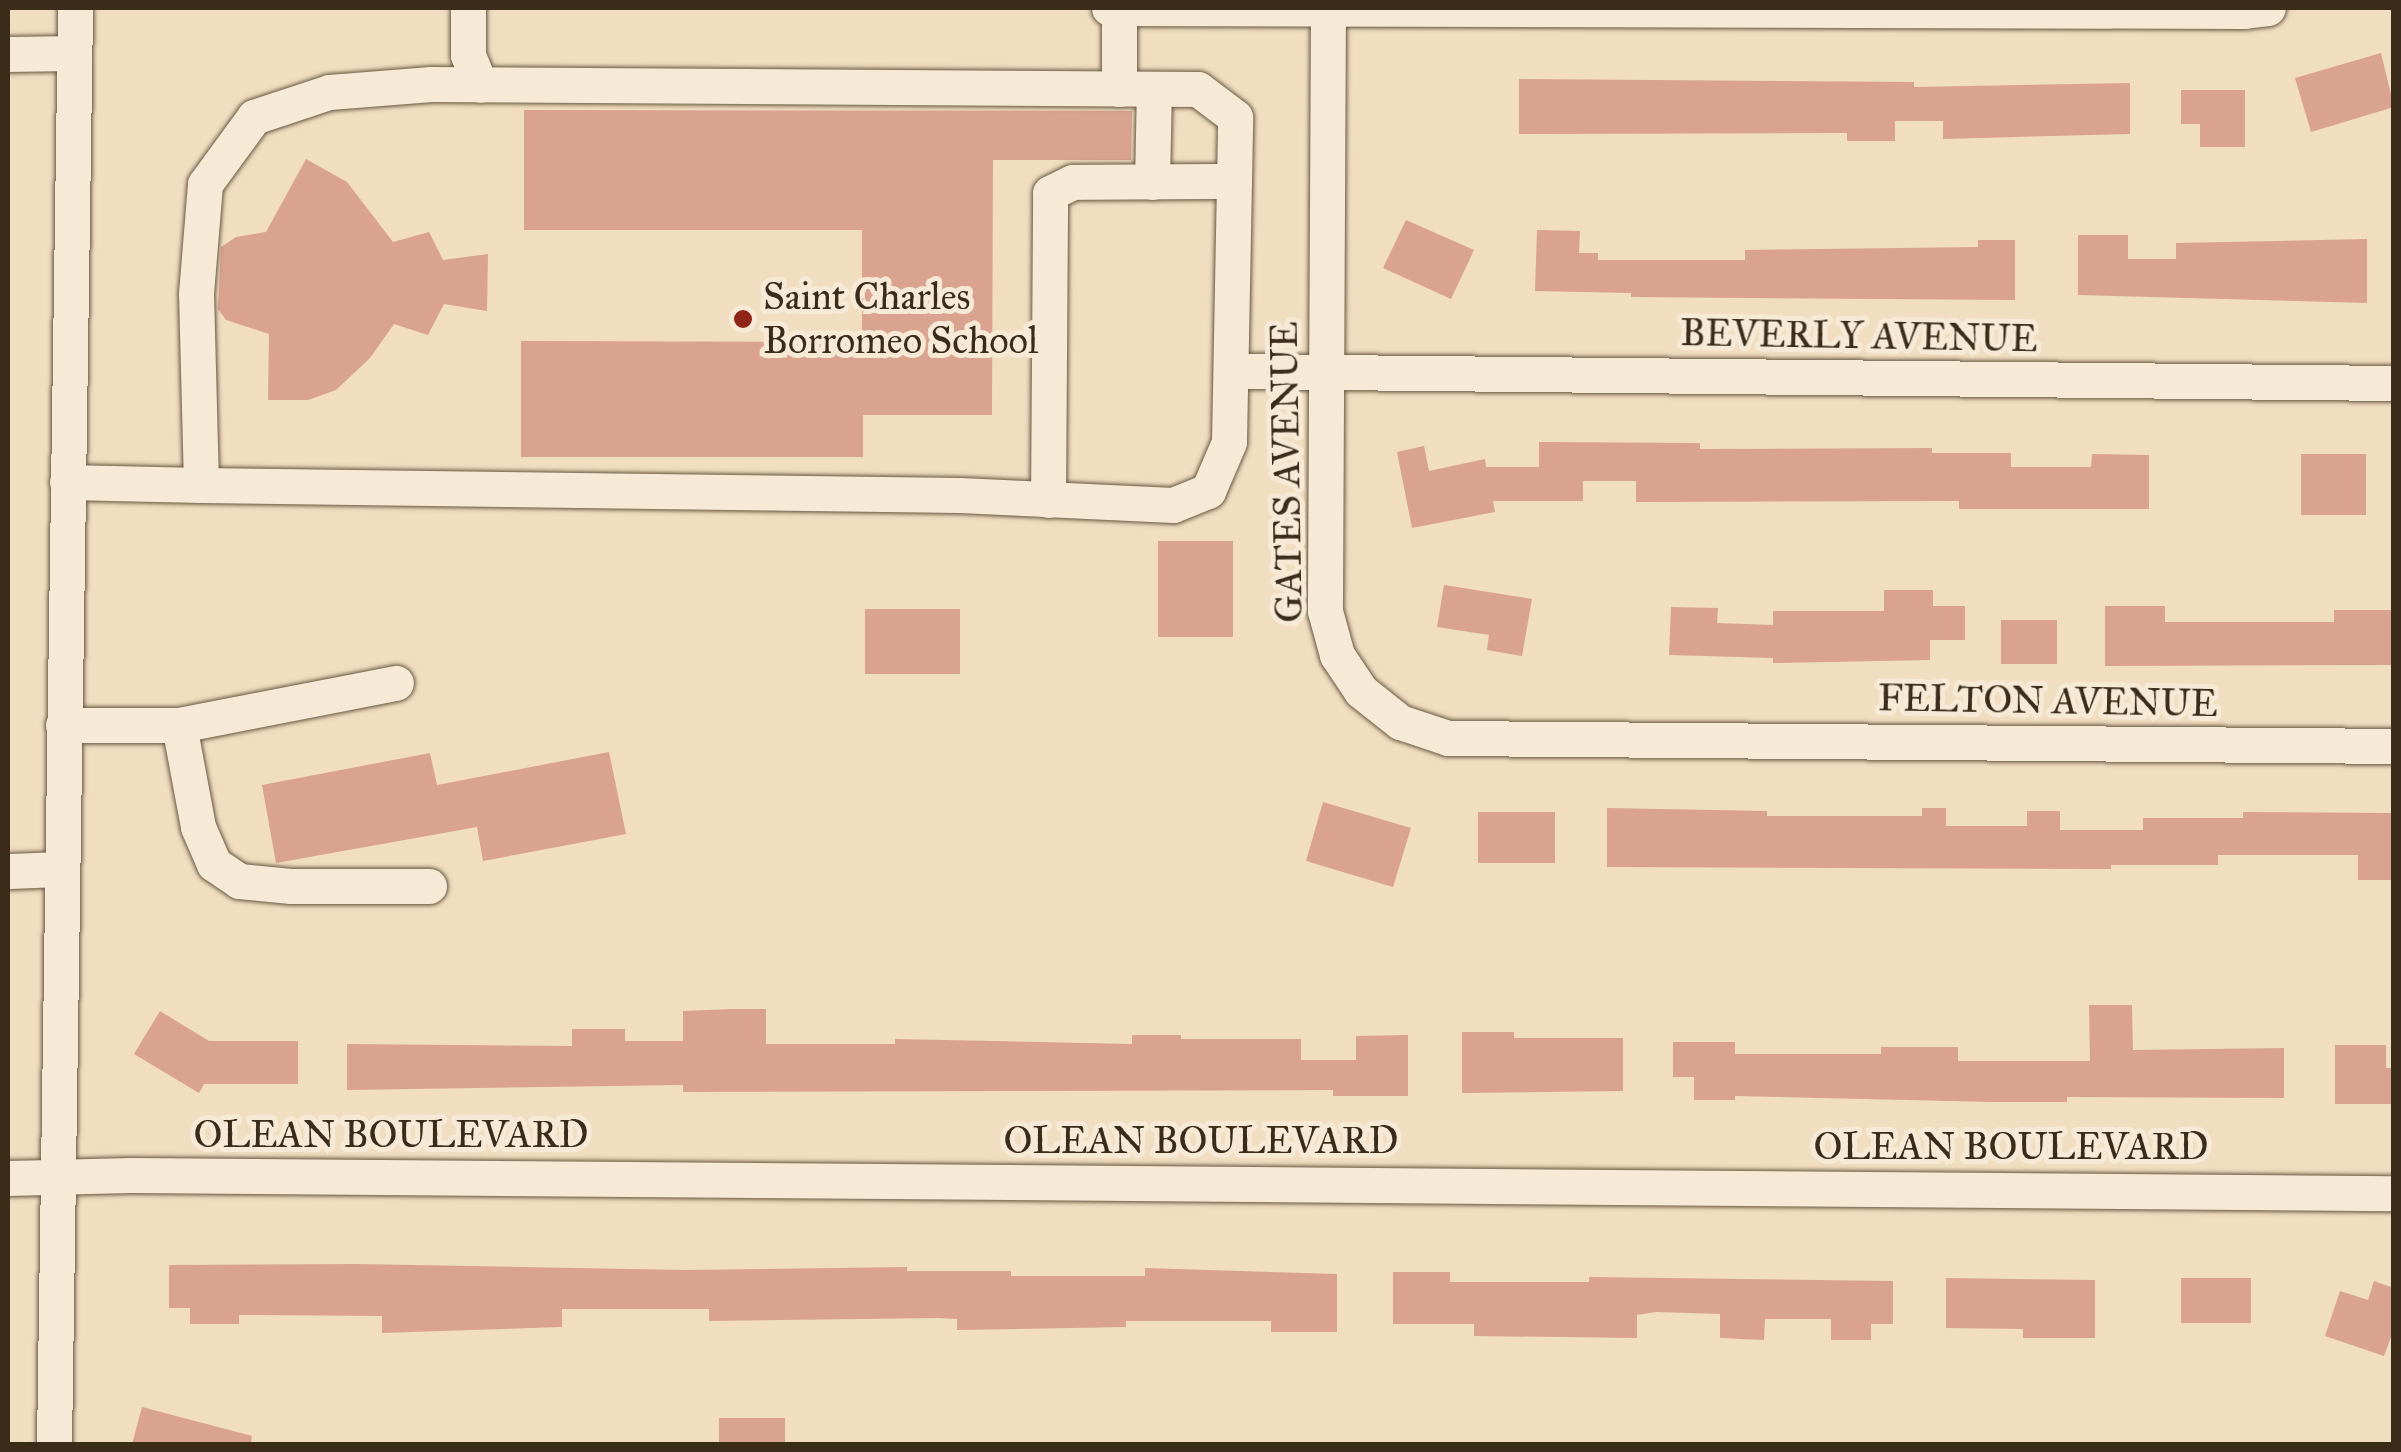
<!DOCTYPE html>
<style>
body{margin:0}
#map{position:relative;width:2401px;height:1452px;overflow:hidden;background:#f1ddbf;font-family:"IM FELL Great Primer",serif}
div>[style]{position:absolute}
.building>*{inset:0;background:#d9a38f}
.roads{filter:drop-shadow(0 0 2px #685842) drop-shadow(0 0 2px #685842)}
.minor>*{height:35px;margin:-17.5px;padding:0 17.5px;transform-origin:17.5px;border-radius:17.5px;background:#f6e9d5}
.dots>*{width:28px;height:28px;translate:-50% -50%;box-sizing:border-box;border:5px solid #f6e9d5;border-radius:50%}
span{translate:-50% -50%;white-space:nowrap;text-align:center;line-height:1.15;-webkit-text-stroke:10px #f6e9d5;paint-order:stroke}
.poi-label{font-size:38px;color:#3a2c19}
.left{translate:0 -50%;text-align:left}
.street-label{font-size:38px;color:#3a2c19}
.frame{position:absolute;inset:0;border:10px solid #3a2c19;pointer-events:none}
</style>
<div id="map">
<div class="building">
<div style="clip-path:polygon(2381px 53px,2394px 107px,2311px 132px,2295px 78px)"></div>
<div style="clip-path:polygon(1519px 79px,1914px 82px,1914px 87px,2130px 83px,2130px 134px,1943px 139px,1943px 121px,1895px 121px,1895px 141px,1847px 141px,1847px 133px,1519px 134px)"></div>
<div style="clip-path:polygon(2181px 90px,2245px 90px,2245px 147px,2200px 147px,2200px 124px,2181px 124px)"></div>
<div style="clip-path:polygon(524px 110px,1132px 111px,1131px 160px,993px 160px,992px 415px,863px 415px,863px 457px,521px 457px,521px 341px,862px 342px,862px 230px,524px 230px)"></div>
<div style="clip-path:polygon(306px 159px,347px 182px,393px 242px,429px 232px,443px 260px,488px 254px,487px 311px,444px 304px,428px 335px,394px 324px,370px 358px,336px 390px,308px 400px,268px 400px,269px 334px,226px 320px,218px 309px,221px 247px,236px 237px,266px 232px)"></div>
<div style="clip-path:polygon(1406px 220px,1474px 250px,1451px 299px,1383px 268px)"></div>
<div style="clip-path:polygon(1537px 230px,1580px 231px,1579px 253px,1598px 253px,1598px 260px,1745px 260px,1745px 250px,1978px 247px,1978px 240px,2015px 240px,2015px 300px,1631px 297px,1631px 293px,1535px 291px)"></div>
<div style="clip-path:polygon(2078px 235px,2128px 235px,2128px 259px,2176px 259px,2176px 243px,2367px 239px,2367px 303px,2078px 295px)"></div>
<div style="clip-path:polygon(1539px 442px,1700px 443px,1700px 449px,1932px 448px,1932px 453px,2011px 453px,2011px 467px,2091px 467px,2092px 454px,2149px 455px,2149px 509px,1959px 509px,1959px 501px,1636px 502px,1636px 481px,1583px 481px,1583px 501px,1493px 501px,1495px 512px,1412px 528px,1397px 452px,1424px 446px,1429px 471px,1485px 459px,1486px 467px,1539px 467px)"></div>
<div style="clip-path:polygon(2301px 454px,2366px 454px,2366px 515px,2301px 515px)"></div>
<div style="clip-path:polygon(1158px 541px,1233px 541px,1233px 637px,1158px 637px)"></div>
<div style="clip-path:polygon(1444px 585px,1532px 599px,1522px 656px,1487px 650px,1489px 635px,1437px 627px)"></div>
<div style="clip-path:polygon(1884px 590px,1933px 590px,1933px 606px,1965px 606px,1965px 640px,1930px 640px,1930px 660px,1773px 663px,1773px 658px,1669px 655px,1671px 607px,1718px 608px,1717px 623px,1773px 625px,1773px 611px,1884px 611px)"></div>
<div style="clip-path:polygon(2105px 606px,2165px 606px,2165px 622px,2334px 622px,2334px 610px,2394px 610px,2394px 665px,2105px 666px)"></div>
<div style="clip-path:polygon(865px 609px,960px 609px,960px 674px,865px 674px)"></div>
<div style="clip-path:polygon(2001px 620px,2057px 620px,2057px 664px,2001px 664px)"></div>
<div style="clip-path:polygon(609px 752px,626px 834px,483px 861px,477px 827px,276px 863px,262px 785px,430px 753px,437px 785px)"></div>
<div style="clip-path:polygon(1323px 802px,1411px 828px,1393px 887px,1306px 861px)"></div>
<div style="clip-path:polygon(1607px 808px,1767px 811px,1767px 816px,1922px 816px,1922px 808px,1946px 808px,1946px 826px,2027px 826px,2027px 811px,2060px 811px,2060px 830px,2143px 830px,2143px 818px,2243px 818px,2243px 812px,2394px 813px,2394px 880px,2358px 880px,2358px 855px,2218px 855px,2218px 865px,2111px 865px,2111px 869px,1607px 867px)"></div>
<div style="clip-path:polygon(1478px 812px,1555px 812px,1555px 863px,1478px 863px)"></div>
<div style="clip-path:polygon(2089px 1005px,2132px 1005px,2133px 1050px,2284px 1048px,2284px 1098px,2067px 1097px,2067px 1102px,1992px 1102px,1735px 1096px,1735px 1100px,1694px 1100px,1694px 1077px,1673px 1077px,1673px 1042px,1735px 1042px,1735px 1054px,1881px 1054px,1881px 1047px,1958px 1047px,1958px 1061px,2090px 1061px)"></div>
<div style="clip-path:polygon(732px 1009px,766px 1009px,766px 1044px,895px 1044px,895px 1039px,1132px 1044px,1132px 1035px,1181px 1035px,1181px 1039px,1301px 1039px,1301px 1060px,1356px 1060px,1356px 1036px,1408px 1035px,1408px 1096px,1333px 1096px,1333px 1090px,683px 1092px,683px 1085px,347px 1090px,347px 1044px,572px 1046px,572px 1029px,625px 1029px,625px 1041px,683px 1041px,683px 1011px)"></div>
<div style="clip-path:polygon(160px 1011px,209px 1041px,298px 1041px,298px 1084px,204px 1084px,199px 1093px,134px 1054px)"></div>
<div style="clip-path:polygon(1462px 1032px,1514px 1032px,1514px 1038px,1623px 1038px,1623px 1091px,1462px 1093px)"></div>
<div style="clip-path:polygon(2335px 1045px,2386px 1045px,2386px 1068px,2394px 1068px,2394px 1104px,2335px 1104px)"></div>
<div style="clip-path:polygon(358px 1264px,685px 1270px,907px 1267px,907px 1271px,1011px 1271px,1011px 1276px,1145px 1276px,1145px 1268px,1337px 1274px,1337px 1332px,1271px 1332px,1271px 1321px,1126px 1321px,1126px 1327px,957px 1330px,957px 1319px,938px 1318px,709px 1321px,709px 1309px,562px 1309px,562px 1327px,382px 1333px,382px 1316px,239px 1315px,239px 1324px,190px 1324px,190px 1308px,169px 1308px,169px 1265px)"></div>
<div style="clip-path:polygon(1393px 1272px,1450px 1272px,1450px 1282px,1589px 1282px,1589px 1277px,1893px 1281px,1893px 1324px,1871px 1324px,1871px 1340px,1831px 1340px,1831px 1319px,1765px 1319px,1764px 1340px,1720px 1338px,1720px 1314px,1656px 1312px,1637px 1315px,1637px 1338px,1474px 1336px,1474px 1324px,1393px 1324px)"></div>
<div style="clip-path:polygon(1946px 1278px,2095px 1280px,2095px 1338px,2023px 1338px,2023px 1329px,1946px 1328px)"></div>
<div style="clip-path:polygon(2181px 1278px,2251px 1278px,2251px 1323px,2181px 1323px)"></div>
<div style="clip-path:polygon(2374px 1281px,2394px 1288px,2394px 1329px,2384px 1356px,2325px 1336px,2340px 1291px,2368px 1300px)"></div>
<div style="clip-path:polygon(142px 1407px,252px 1436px,251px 1444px,132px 1444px)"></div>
<div style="clip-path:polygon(719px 1418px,785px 1418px,785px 1444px,719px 1444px)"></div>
</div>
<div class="roads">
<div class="minor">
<div style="left:468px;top:8px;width:47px;rotate:90deg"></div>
<div style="left:468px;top:55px;width:32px;rotate:68deg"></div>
<div style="left:1109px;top:8px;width:1135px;rotate:0.15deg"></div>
<div style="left:2244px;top:11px;width:24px;rotate:-7deg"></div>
<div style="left:1328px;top:8px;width:603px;rotate:90.29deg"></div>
<div style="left:1325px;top:611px;width:46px;rotate:74.7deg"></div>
<div style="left:1337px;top:655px;width:43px;rotate:56.3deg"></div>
<div style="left:1361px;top:691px;width:50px;rotate:38.5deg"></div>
<div style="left:1400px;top:722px;width:51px;rotate:18.4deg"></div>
<div style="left:1448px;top:738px;width:946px;rotate:0.48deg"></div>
<div style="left:8px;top:54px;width:66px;rotate:-0.9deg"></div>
<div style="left:1119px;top:89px;width:81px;rotate:-90deg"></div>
<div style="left:1152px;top:182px;width:93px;rotate:-88.8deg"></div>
<div style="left:1231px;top:371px;width:1163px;rotate:0.59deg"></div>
<div style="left:67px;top:482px;width:134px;rotate:1.3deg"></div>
<div style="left:201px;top:485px;width:759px;rotate:0.75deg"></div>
<div style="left:960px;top:495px;width:213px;rotate:2.7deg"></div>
<div style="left:1173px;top:505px;width:38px;rotate:-22deg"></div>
<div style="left:1208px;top:491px;width:53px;rotate:-66.8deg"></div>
<div style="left:1229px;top:442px;width:325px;rotate:-88.9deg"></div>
<div style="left:1235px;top:117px;width:46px;rotate:-142.9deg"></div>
<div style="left:1198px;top:89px;width:767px;rotate:-179.63deg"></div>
<div style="left:431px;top:84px;width:102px;rotate:175.5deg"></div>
<div style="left:329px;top:92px;width:79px;rotate:161.6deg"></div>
<div style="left:254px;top:117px;width:83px;rotate:126.2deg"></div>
<div style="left:205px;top:184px;width:109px;rotate:94.7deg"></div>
<div style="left:196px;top:293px;width:192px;rotate:88.5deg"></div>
<div style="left:1048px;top:500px;width:307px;rotate:-89.6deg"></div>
<div style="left:1050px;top:193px;width:25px;rotate:-26deg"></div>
<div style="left:1073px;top:182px;width:161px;rotate:-0.4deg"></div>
<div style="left:63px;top:725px;width:116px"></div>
<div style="left:179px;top:725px;width:221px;rotate:-11deg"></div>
<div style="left:179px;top:725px;width:104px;rotate:79.4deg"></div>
<div style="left:198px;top:827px;width:40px;rotate:66.6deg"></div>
<div style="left:214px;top:864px;width:30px;rotate:34deg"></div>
<div style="left:239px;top:881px;width:52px;rotate:5.5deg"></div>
<div style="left:291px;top:886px;width:138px"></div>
<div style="left:8px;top:871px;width:53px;rotate:-2.2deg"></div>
<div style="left:8px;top:1178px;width:123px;rotate:-1.4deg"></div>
<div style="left:131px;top:1175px;width:2263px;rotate:0.46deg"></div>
<div style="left:54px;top:1444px;width:1436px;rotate:-89.16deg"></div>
</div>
</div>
<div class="dots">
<div style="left:743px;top:319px;background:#8f2418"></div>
</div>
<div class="poi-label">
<span class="left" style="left:763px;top:319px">Saint Charles<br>Borromeo School</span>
</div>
<div class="street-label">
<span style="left:1859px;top:336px;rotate:1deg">BEVERLY AVENUE</span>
<span style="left:1287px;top:472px;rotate:-91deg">GATES AVENUE</span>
<span style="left:2048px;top:701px;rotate:1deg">FELTON AVENUE</span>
<span style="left:391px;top:1135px">OLEAN BOULEVARD</span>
<span style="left:1201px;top:1141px">OLEAN BOULEVARD</span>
<span style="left:2011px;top:1147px">OLEAN BOULEVARD</span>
</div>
<div class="frame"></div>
</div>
